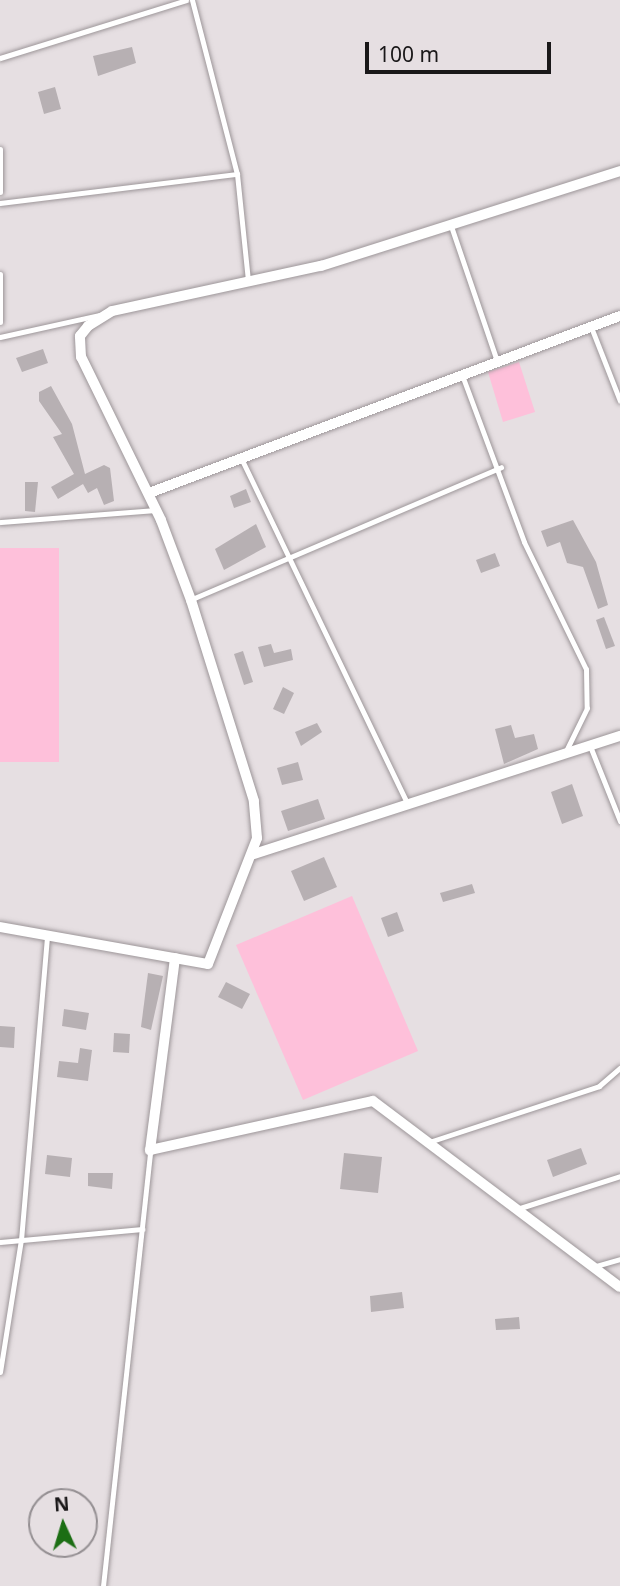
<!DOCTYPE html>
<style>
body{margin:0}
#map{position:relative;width:620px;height:1586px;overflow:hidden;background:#e6dfe2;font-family:"Noto Sans",sans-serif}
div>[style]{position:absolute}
.green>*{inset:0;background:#fec0da}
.building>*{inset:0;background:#b7b0b3}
.roads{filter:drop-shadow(0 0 2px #9d9699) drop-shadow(0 0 2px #9d9699)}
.lane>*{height:5px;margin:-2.5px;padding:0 2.5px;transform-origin:2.5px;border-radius:2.5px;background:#fff}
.street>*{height:10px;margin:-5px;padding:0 5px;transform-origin:5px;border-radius:5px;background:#fff}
span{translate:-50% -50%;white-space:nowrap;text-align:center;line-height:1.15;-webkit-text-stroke:7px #e6dfe2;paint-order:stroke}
.north{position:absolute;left:28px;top:1488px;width:70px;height:70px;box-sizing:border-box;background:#e6dfe2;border:2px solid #948f92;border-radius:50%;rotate:356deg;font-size:19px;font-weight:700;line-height:28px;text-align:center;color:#1a1819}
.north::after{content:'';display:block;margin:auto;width:24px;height:32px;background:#1c6e14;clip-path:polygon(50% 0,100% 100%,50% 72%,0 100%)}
.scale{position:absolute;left:365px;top:42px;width:186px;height:32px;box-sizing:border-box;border:4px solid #1a1819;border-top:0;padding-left:9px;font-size:21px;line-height:24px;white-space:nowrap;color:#1a1819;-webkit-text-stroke:5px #e6dfe2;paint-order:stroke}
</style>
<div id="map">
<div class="green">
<div style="clip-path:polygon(519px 362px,535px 412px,503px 422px,488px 372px)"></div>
<div style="clip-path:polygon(0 548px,59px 548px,59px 762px,0 762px)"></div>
<div style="clip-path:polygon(352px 896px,418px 1051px,303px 1100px,236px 945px)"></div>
</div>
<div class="building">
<div style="clip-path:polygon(132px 47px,136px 63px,98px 76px,93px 56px)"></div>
<div style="clip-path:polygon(55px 87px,61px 109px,44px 114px,38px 92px)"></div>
<div style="clip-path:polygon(43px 349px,48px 363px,22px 372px,16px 358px)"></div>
<div style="clip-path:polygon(51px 386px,72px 424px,85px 474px,104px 465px,110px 468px,114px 501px,104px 505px,97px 488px,88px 493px,83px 484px,58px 499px,51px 487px,74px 474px,53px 437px,62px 434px,39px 401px,39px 392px)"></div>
<div style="clip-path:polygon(25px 482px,38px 482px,35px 512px,25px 511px)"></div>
<div style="clip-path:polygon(246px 489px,251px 502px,234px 508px,230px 496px)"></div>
<div style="clip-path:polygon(573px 520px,596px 562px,608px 605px,598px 609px,583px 567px,567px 563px,560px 542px,547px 547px,541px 531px)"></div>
<div style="clip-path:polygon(256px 524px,266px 547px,224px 570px,215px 549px)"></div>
<div style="clip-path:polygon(495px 553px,500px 566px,481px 573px,476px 560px)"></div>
<div style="clip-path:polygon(604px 617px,615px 646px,606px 649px,596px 620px)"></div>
<div style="clip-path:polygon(271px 644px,274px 653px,291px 649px,293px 660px,264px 667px,258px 647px)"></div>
<div style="clip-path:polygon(243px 651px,253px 682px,244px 685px,234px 654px)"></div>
<div style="clip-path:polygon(283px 687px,294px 693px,284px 714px,273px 709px)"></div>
<div style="clip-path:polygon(317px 723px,322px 732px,301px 746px,295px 732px)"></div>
<div style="clip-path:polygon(511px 725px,515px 738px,534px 734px,538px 749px,504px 764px,495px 729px)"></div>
<div style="clip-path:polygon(298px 762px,303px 780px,282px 785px,277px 768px)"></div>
<div style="clip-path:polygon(572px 784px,583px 816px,562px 824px,551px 792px)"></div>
<div style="clip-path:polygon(318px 799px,325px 819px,288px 831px,281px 811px)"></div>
<div style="clip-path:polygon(324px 857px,337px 887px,304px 901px,291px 871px)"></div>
<div style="clip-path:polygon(472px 884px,475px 893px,443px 902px,440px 893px)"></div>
<div style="clip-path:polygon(397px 912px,404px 931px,388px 937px,381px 918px)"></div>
<div style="clip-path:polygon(148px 973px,163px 976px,151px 1030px,141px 1027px)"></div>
<div style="clip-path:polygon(226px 982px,250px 994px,242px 1009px,218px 997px)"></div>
<div style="clip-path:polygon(64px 1009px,89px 1013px,86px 1030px,62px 1026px)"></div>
<div style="clip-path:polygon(0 1026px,15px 1027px,14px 1048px,0 1047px)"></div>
<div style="clip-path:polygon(114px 1033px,130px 1034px,129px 1053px,113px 1052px)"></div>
<div style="clip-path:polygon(80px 1048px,92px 1050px,88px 1081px,57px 1077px,59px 1061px,78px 1063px)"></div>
<div style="clip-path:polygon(581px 1148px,587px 1164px,553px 1177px,547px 1160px)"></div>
<div style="clip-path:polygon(344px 1153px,382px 1157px,378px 1193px,340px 1189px)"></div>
<div style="clip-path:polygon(47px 1155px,72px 1158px,70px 1177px,45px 1174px)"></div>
<div style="clip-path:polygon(88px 1173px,113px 1173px,112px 1189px,88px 1186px)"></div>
<div style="clip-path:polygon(402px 1292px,404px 1308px,371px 1312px,370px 1296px)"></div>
<div style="clip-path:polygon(519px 1317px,520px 1329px,496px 1330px,495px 1319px)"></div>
</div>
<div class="roads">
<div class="lane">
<div style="left:192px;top:0;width:180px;rotate:75.5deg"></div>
<div style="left:237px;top:174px;width:108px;rotate:84.1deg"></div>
<div style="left:0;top:58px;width:195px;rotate:-17.3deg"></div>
<div style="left:0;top:149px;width:43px;rotate:90deg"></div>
<div style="left:0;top:203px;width:239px;rotate:-7deg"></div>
<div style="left:451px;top:226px;width:143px;rotate:71.2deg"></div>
<div style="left:0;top:274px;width:48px;rotate:90deg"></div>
<div style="left:591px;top:327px;width:79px;rotate:68.6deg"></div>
<div style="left:0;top:337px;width:101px;rotate:-12.5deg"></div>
<div style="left:462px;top:375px;width:178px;rotate:69.6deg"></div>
<div style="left:524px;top:542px;width:141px;rotate:64deg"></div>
<div style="left:586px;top:669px;width:39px;rotate:89deg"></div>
<div style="left:587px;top:708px;width:50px;rotate:116.1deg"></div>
<div style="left:241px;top:458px;width:385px;rotate:64.3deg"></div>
<div style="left:0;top:522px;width:157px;rotate:-4.4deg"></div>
<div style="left:192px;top:599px;width:336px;rotate:-23.1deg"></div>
<div style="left:590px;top:746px;width:81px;rotate:68.2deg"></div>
<div style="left:432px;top:1141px;width:176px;rotate:-18.2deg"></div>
<div style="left:599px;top:1086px;width:28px;rotate:-41deg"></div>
<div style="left:520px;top:1208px;width:105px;rotate:-17.7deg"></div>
<div style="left:0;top:1242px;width:143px;rotate:-5.2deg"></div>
<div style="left:596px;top:1266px;width:25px;rotate:-16deg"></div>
<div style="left:0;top:1372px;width:134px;rotate:-81deg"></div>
<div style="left:21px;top:1240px;width:305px;rotate:-85.1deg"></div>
<div style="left:103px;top:1586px;width:439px;rotate:-83.8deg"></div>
</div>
<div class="street">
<div style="left:149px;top:493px;width:503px;rotate:-20.6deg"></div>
<div style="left:254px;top:854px;width:385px;rotate:-17.9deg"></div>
<div style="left:0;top:927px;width:211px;rotate:10.1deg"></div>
<div style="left:208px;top:964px;width:135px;rotate:-68.7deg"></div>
<div style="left:257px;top:838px;width:37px;rotate:-95deg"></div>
<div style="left:254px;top:801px;width:211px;rotate:-107.4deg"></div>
<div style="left:191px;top:600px;width:85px;rotate:-110.6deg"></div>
<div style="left:161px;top:520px;width:182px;rotate:-116.1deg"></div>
<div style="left:81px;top:357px;width:21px;rotate:-93deg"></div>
<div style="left:80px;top:336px;width:13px;rotate:-51deg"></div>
<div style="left:88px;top:326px;width:28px;rotate:-32deg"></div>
<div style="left:112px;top:311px;width:214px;rotate:-12.2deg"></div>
<div style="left:321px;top:266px;width:314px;rotate:-17.6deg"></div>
<div style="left:175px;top:958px;width:194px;rotate:97.4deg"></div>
<div style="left:150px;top:1150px;width:228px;rotate:-12.4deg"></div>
<div style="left:373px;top:1101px;width:309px;rotate:37deg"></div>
</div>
</div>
<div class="north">N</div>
<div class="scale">100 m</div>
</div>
